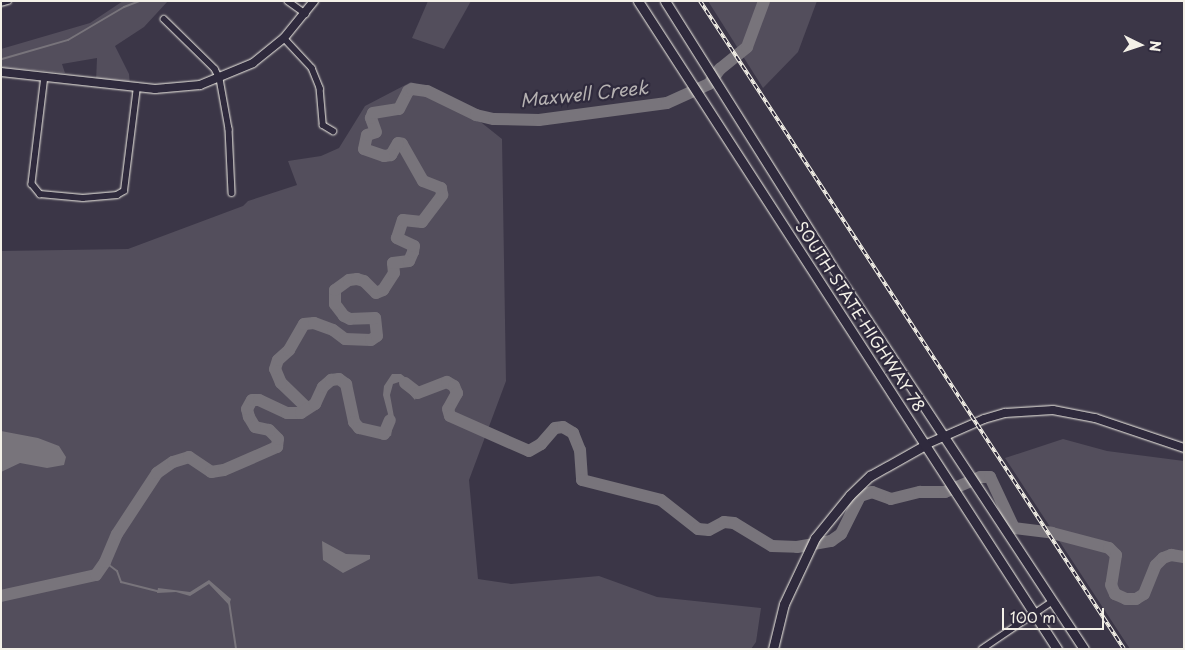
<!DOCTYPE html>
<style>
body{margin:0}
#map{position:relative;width:1185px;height:650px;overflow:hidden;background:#3b3647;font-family:"Playpen Sans",sans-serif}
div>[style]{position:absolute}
.green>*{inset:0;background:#534e5c}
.water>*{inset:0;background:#78747b}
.stream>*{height:2px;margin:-1px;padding:0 1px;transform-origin:1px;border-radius:1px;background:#78747b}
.river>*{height:12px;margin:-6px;padding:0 6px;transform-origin:6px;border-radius:6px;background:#78747b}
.roads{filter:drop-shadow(0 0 1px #f4f1e8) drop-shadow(0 0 1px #f4f1e8)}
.minor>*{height:5.5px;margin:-2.75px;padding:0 2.75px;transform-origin:2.75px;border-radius:2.75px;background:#2f2a3d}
.tertiary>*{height:8px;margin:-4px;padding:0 4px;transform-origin:4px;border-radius:4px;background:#2f2a3d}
.secondary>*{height:9px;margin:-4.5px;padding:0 4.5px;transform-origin:4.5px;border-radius:4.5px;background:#2f2a3d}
.primary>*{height:9px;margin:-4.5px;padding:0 4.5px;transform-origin:4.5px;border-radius:4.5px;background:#2f2a3d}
.rail>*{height:4px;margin-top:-2px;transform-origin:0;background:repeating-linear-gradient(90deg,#2f2a3d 0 5.5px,#f4f1e8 0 11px);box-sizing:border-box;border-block:1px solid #f4f1e8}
span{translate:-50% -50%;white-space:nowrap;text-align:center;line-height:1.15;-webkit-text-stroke:4.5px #2f2a3d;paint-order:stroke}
.street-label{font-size:16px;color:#f4f1e8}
.water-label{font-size:18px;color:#b6b2b2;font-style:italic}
.frame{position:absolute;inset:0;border:2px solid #f4f1e8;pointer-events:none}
.north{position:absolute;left:1115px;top:20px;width:50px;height:50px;-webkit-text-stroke:4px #2f2a3d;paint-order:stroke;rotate:94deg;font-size:14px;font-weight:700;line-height:20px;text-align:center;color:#f4f1e8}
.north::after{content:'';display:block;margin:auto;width:18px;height:22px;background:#f4f1e8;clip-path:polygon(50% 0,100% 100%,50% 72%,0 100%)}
.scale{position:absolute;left:1002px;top:608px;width:102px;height:22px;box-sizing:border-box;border:2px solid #f4f1e8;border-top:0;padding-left:6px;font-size:15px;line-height:18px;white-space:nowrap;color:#f4f1e8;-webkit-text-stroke:4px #2f2a3d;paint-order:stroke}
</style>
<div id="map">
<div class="green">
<div style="clip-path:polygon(123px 1px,168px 1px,144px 27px,115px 46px,129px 74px,130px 86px,96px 82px,97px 58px,62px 64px,65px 73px,1px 67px,1px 49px,90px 23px)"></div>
<div style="clip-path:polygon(428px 1px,471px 1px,444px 49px,412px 38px)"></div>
<div style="clip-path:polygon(708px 1px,817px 1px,798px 52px,763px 88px)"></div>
<div style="clip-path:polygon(411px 82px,448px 96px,502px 139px,506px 381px,469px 480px,478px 579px,511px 584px,599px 576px,657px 597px,761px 608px,756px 642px,751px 649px,1px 649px,1px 251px,128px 249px,243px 206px,248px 201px,297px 185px,288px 161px,321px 156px,339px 148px,365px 106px)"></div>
<div style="clip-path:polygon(1063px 439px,1107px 451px,1184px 461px,1184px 649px,1130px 649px,1005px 458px)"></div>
</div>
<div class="water">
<div style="clip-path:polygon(392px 374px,401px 374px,419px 388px,415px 400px,399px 382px,393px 384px,390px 395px,394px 417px,391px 436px,384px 434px,388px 414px,383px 395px,384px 386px)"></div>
<div style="clip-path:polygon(1px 431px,38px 438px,59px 446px,66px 457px,64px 465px,47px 468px,20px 463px,1px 472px)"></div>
<div style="clip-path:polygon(322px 541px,346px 554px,370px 555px,370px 559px,343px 573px,323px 560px)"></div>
<div style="clip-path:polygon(209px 580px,231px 599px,229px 605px,209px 584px,190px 596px,176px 592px,157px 593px,158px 588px,190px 592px)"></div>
</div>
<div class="stream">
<div style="left:2px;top:59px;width:69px;rotate:-16.1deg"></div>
<div style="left:68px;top:40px;width:65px;rotate:-30.5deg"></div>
<div style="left:124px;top:7px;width:17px;rotate:-21deg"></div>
<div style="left:105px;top:562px;width:15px;rotate:37deg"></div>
<div style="left:117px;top:571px;width:12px;rotate:70deg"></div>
<div style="left:121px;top:582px;width:38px;rotate:14deg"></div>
<div style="left:229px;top:602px;width:48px;rotate:81.5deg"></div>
</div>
<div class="river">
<div style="left:405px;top:383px;width:16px;rotate:38deg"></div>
<div style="left:418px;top:393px;width:31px;rotate:-21deg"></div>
<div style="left:447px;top:382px;width:8px;rotate:30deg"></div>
<div style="left:454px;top:386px;width:8px;rotate:67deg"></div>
<div style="left:457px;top:393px;width:18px;rotate:119deg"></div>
<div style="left:448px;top:409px;width:7px;rotate:74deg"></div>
<div style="left:450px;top:416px;width:86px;rotate:23.9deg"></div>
<div style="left:529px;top:451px;width:14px;rotate:-30deg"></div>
<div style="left:541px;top:444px;width:21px;rotate:-49deg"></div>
<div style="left:555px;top:428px;width:8px;rotate:-7deg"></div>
<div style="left:563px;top:427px;width:12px;rotate:31deg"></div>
<div style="left:573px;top:433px;width:18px;rotate:68deg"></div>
<div style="left:580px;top:450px;width:30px;rotate:86deg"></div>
<div style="left:582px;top:480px;width:81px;rotate:14.2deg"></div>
<div style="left:661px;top:500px;width:47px;rotate:38.1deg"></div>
<div style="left:698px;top:529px;width:11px;rotate:5deg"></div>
<div style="left:709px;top:530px;width:17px;rotate:-28deg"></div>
<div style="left:724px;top:522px;width:10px;rotate:6deg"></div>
<div style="left:734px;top:523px;width:44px;rotate:31.2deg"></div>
<div style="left:772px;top:546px;width:25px;rotate:2deg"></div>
<div style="left:797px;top:547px;width:35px;rotate:-10deg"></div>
<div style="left:831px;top:541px;width:12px;rotate:-35deg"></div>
<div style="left:841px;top:534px;width:42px;rotate:-63.4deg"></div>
<div style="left:860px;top:496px;width:13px;rotate:-18deg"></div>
<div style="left:872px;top:492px;width:20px;rotate:20deg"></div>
<div style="left:891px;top:499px;width:30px;rotate:-14deg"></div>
<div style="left:920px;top:492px;width:25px"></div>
<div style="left:945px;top:492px;width:38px;rotate:-23deg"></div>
<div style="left:980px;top:477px;width:10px"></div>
<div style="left:990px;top:477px;width:56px;rotate:64.8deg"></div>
<div style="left:1014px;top:528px;width:38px;rotate:7deg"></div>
<div style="left:1052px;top:533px;width:59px;rotate:14.7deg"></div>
<div style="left:1109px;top:548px;width:10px;rotate:45deg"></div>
<div style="left:1116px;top:555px;width:30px;rotate:99deg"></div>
<div style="left:1111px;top:585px;width:10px;rotate:66deg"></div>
<div style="left:1115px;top:594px;width:12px;rotate:24deg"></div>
<div style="left:1126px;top:599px;width:10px"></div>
<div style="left:1136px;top:599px;width:9px;rotate:-32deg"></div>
<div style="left:1144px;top:594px;width:31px;rotate:-68deg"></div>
<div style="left:1156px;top:565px;width:10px;rotate:-45deg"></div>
<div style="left:1163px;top:558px;width:9px;rotate:-21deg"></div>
<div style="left:1171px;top:555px;width:13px;rotate:9deg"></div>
<div style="left:306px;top:407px;width:35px;rotate:-136deg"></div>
<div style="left:281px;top:383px;width:15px;rotate:-113deg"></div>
<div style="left:275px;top:369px;width:9px;rotate:-72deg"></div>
<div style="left:278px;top:360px;width:15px;rotate:-42deg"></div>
<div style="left:289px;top:350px;width:30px;rotate:-60deg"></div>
<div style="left:304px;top:324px;width:10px;rotate:-6deg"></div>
<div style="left:314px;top:323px;width:20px;rotate:20deg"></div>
<div style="left:333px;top:330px;width:15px;rotate:37deg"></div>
<div style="left:345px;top:339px;width:26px;rotate:2deg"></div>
<div style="left:371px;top:340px;width:7px;rotate:-34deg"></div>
<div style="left:377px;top:336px;width:18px;rotate:-96deg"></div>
<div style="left:375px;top:318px;width:25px;rotate:178deg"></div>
<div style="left:350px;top:319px;width:7px;rotate:-153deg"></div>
<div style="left:344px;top:316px;width:15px;rotate:-127deg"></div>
<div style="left:335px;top:304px;width:14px;rotate:-90deg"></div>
<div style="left:335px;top:290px;width:17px;rotate:-36deg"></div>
<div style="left:349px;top:280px;width:8px;rotate:-7deg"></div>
<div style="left:357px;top:279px;width:7px;rotate:16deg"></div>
<div style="left:364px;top:281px;width:17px;rotate:45deg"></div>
<div style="left:376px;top:293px;width:8px;rotate:-23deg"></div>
<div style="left:383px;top:290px;width:20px;rotate:-57deg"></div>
<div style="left:394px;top:273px;width:10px;rotate:-96deg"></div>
<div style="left:393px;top:263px;width:16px;rotate:-7deg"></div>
<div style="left:409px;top:261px;width:10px;rotate:-66deg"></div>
<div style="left:413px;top:252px;width:6px;rotate:-81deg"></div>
<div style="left:414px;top:246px;width:19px;rotate:-155deg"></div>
<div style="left:397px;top:238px;width:19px;rotate:-72deg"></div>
<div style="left:403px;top:220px;width:19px;rotate:6deg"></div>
<div style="left:422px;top:222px;width:34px;rotate:-53deg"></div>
<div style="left:442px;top:195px;width:7px;rotate:-98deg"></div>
<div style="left:441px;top:188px;width:19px;rotate:-159deg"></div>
<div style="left:423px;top:181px;width:43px;rotate:-119.6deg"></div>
<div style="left:402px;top:144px;width:4px;rotate:-166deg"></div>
<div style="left:398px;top:143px;width:14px;rotate:120deg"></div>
<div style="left:391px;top:155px;width:7px;rotate:172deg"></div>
<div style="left:384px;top:156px;width:21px;rotate:-161deg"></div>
<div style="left:364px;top:149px;width:14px;rotate:-78deg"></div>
<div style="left:367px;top:135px;width:9px;rotate:-18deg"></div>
<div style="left:376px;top:132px;width:15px;rotate:-110deg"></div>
<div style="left:371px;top:118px;width:5px;rotate:-68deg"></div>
<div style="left:373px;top:113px;width:26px;rotate:-9deg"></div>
<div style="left:399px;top:109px;width:20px;rotate:-63deg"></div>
<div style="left:408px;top:91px;width:4px;rotate:-27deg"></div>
<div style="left:412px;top:89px;width:15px;rotate:8deg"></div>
<div style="left:427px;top:91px;width:55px;rotate:26.1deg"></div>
<div style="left:476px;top:115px;width:18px;rotate:13deg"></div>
<div style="left:494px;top:119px;width:45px;rotate:1.3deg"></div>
<div style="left:539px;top:120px;width:129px;rotate:-7.6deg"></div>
<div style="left:667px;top:103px;width:46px;rotate:-24.3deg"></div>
<div style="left:709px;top:84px;width:19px;rotate:-54deg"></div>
<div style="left:720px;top:69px;width:35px;rotate:-39deg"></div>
<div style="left:747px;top:47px;width:49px;rotate:-69.7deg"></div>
<div style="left:1px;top:596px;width:97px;rotate:-12.5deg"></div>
<div style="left:96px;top:575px;width:16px;rotate:-55deg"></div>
<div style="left:105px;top:562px;width:30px;rotate:-67deg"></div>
<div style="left:117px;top:534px;width:73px;rotate:-56.7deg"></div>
<div style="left:157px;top:473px;width:19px;rotate:-35deg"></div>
<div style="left:173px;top:462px;width:17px;rotate:-17deg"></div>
<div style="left:189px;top:457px;width:27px;rotate:34deg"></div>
<div style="left:211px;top:472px;width:13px;rotate:-9deg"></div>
<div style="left:224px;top:470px;width:58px;rotate:-23.5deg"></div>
<div style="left:277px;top:447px;width:8px;rotate:-83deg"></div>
<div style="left:278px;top:439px;width:13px;rotate:-135deg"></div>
<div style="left:269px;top:430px;width:14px;rotate:-168deg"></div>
<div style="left:255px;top:427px;width:12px;rotate:-121deg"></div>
<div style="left:249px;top:417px;width:8px;rotate:-104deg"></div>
<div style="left:247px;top:409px;width:10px;rotate:-61deg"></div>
<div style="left:252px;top:400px;width:7px"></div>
<div style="left:259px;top:400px;width:31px;rotate:25deg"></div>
<div style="left:287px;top:413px;width:14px"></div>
<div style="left:301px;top:413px;width:17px;rotate:-33deg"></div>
<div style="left:315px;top:404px;width:19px;rotate:-65deg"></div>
<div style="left:323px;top:387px;width:11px;rotate:-41deg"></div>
<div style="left:331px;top:380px;width:8px;rotate:-7deg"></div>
<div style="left:339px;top:379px;width:9px;rotate:36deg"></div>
<div style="left:346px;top:384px;width:39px;rotate:78deg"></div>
<div style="left:354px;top:422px;width:8px;rotate:50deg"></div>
<div style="left:359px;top:428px;width:26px;rotate:13deg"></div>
<div style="left:384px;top:434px;width:15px;rotate:-67deg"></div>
</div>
<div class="roads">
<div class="minor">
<div style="left:288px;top:1px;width:22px;rotate:36deg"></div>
<div style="left:1px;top:3px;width:7px;rotate:-16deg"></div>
<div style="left:164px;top:19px;width:71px;rotate:44.4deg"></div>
<div style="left:215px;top:69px;width:11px;rotate:63deg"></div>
<div style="left:220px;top:79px;width:51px;rotate:79.8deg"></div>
<div style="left:229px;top:129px;width:64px;rotate:87.3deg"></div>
<div style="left:284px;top:38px;width:41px;rotate:47deg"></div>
<div style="left:312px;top:68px;width:22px;rotate:68deg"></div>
<div style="left:320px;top:88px;width:37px;rotate:85deg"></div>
<div style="left:323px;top:125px;width:12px;rotate:31deg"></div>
<div style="left:45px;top:76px;width:109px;rotate:96.9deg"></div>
<div style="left:32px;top:184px;width:13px;rotate:51deg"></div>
<div style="left:40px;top:194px;width:43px;rotate:5.3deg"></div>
<div style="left:83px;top:198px;width:34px;rotate:-5deg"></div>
<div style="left:117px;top:195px;width:8px;rotate:-30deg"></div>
<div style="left:124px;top:191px;width:105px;rotate:-82.9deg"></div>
<div style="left:982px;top:649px;width:86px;rotate:-34.1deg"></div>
</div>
<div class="tertiary">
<div style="left:1px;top:72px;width:155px;rotate:6.3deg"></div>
<div style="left:155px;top:89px;width:45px;rotate:-5.1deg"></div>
<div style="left:200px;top:85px;width:57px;rotate:-22.5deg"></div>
<div style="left:253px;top:63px;width:40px;rotate:-39deg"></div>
<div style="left:284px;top:38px;width:48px;rotate:-51deg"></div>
<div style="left:927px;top:444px;width:62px;rotate:-23.7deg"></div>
<div style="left:984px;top:419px;width:22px;rotate:-16deg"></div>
<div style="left:1005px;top:413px;width:48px;rotate:-3.6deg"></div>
<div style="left:1053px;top:410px;width:43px;rotate:10.8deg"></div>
<div style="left:1095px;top:418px;width:94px;rotate:18.6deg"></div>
</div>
<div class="secondary">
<div style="left:773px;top:649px;width:46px;rotate:-76.3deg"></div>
<div style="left:784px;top:604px;width:73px;rotate:-64.8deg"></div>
<div style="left:815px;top:538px;width:55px;rotate:-50.9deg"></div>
<div style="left:850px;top:495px;width:28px;rotate:-44deg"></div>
<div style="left:870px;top:476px;width:65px;rotate:-29.3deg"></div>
</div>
<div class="primary">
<div style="left:638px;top:1px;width:772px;rotate:57.11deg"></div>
<div style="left:665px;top:1px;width:339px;rotate:57.8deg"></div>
<div style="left:846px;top:288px;width:432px;rotate:56.6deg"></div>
</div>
</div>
<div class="rail">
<div style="left:700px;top:1px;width:774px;rotate:56.8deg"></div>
</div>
<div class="street-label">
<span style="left:861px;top:316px;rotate:57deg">SOUTH STATE HIGHWAY 78</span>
</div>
<div class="water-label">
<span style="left:584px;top:94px;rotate:-6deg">Maxwell Creek</span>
</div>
<div class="frame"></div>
<div class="north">N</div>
<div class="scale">100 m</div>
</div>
